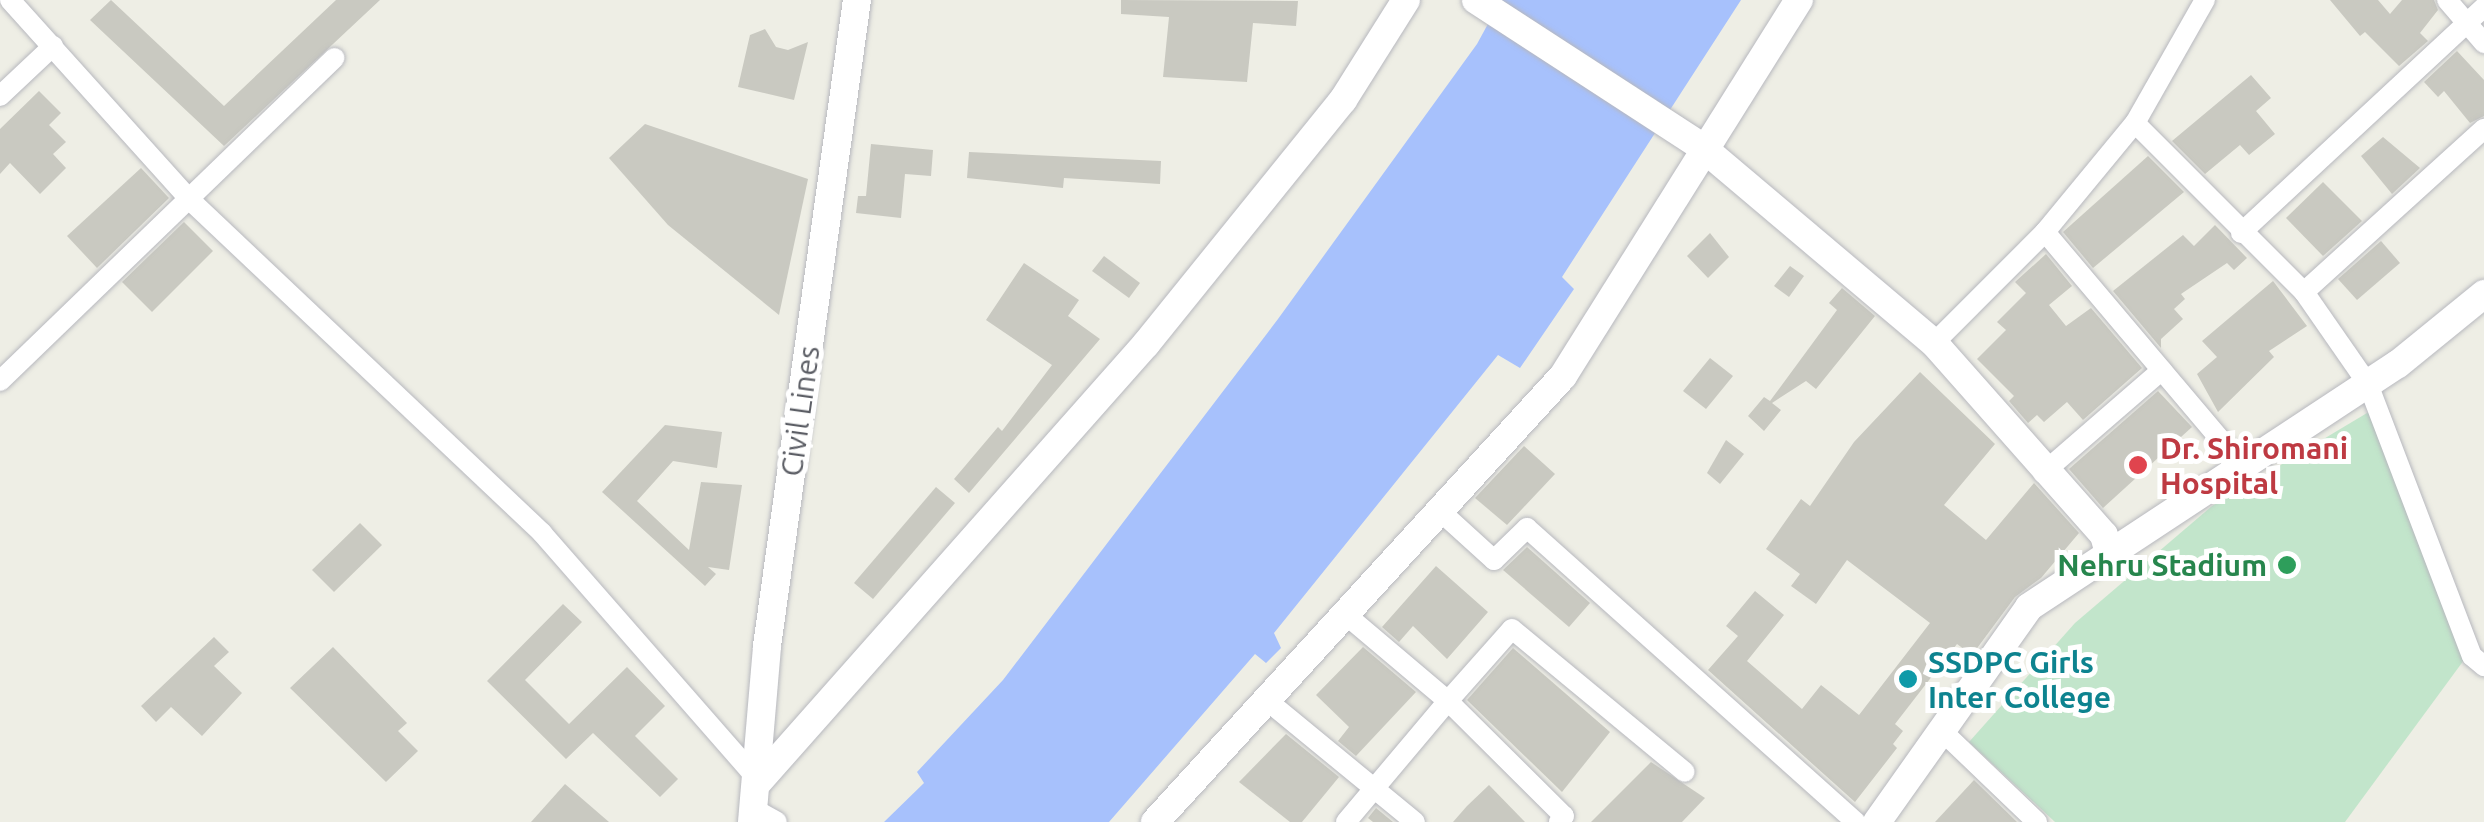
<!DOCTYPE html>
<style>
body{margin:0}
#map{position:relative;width:2484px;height:822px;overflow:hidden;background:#eeeee5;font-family:Ubuntu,sans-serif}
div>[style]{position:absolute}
.green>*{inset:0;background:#c2e5cb}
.water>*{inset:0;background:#a7c1fc}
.building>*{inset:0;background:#c9c9c1}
.roads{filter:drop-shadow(0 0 2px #b7b8be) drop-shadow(0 0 2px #b7b8be)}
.street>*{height:20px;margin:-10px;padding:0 10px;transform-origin:10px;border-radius:10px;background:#fff}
.secondary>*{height:28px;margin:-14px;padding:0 14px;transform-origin:14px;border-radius:14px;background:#fff}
.dots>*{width:28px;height:28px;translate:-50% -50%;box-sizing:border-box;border:5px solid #fff;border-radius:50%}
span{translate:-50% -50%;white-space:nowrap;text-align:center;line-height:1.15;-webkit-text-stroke:10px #fff;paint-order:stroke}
.street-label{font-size:30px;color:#5c5e65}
.health-label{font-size:30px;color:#be3a42;font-weight:700}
.left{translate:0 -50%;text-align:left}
.leisure-label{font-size:30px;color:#27864d;font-weight:700}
.right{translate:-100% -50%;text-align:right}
.culture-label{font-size:30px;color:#0d838f;font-weight:700}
</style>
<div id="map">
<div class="green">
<div style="clip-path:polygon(2377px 407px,2464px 660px,2345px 822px,2055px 822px,1969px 742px,2075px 623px,2212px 506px)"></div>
</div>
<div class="water">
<div style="clip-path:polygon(1501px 0,1741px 0,1562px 277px,1574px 289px,1520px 368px,1498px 355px,1274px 633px,1281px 648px,1266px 663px,1255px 654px,1109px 822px,884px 822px,924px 783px,917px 772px,1003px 680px,1278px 319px,1477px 44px)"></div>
</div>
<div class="building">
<div style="clip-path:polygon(111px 0,224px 106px,336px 0,380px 0,224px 146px,90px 20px)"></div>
<div style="clip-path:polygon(1121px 0,1298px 1px,1296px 26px,1253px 23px,1247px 82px,1163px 77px,1169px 17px,1121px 14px)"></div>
<div style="clip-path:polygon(2330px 0,2378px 0,2390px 14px,2402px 0,2434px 0,2438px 10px,2420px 33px,2428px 41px,2399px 66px,2365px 32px,2360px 36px)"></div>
<div style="clip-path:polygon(765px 29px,776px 47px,788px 50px,808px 42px,794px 100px,738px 87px,750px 35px)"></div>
<div style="clip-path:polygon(2457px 51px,2484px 80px,2484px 116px,2470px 123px,2444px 91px,2438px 97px,2424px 82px)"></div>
<div style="clip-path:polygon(2251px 75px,2271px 98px,2256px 111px,2275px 134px,2249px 155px,2240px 145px,2205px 174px,2172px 141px)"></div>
<div style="clip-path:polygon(39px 91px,61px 113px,49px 125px,66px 142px,53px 154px,66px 168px,40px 194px,10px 163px,0 174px,0 129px)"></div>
<div style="clip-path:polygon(645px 124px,808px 179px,779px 315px,668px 225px,609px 158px)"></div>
<div style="clip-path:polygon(2383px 137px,2420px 168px,2392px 194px,2361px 156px)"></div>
<div style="clip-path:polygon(871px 144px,933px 150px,931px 176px,905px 174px,901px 218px,856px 213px,858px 196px,866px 196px)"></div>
<div style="clip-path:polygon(969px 152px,1161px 161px,1160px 184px,1064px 178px,1063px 188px,967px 178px)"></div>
<div style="clip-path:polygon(2148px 156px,2184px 192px,2093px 268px,2063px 232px)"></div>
<div style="clip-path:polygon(141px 168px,169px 198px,97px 268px,67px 236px)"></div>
<div style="clip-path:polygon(2323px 182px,2362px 221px,2323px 256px,2286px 218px)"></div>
<div style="clip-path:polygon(184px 222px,213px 251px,152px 312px,122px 282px)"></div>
<div style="clip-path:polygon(2215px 225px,2247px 258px,2234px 270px,2227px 263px,2181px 294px,2185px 299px,2174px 309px,2183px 319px,2161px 339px,2161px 348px,2113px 291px,2183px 235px,2194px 246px)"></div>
<div style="clip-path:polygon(1710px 233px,1729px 257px,1708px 278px,1687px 256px)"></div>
<div style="clip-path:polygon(2381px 241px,2400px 263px,2357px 300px,2338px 279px)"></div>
<div style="clip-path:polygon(2046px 254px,2072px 286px,2049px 305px,2066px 326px,2091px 308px,2142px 368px,2083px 420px,2067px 402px,2044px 422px,2037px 415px,2028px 423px,2009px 401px,2014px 396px,1977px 359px,2006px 330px,1997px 322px,2026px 293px,2015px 282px)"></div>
<div style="clip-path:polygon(1104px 256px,1140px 283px,1129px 298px,1092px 271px)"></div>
<div style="clip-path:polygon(1024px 263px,1079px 300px,1068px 316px,1100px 339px,969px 493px,954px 479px,998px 427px,1002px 431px,1052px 365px,986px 320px)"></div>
<div style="clip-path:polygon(1790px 266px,1804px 276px,1789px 297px,1774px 286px)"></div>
<div style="clip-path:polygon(2273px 281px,2307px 326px,2269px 351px,2274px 357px,2218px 412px,2197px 374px,2217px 357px,2202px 341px)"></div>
<div style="clip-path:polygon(1842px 288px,1875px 316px,1816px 389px,1806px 381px,1772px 403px,1781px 410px,1764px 431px,1748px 416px,1764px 397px,1770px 401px,1837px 310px,1829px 303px)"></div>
<div style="clip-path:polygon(1710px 358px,1733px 376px,1706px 409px,1683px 391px)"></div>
<div style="clip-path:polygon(1920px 372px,1995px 444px,1944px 505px,1986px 540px,2034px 483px,2079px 533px,2041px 578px,2015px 597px,1972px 655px,1957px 644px,1895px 724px,1903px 731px,1893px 744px,1897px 748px,1855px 802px,1708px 670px,1738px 636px,1726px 626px,1755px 591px,1784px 615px,1747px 661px,1802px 709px,1821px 685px,1859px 715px,1930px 623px,1847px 560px,1816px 604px,1791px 586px,1800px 574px,1766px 549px,1801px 499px,1810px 506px,1854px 442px)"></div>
<div style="clip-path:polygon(2158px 391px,2192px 427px,2103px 508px,2069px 469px)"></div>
<div style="clip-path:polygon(665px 425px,722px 432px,717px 468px,673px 461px,637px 501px,689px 550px,701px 482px,742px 485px,729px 570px,708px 567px,716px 574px,705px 586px,602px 492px)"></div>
<div style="clip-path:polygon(1726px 440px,1744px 454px,1720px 484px,1707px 473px)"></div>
<div style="clip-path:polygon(1524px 446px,1555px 474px,1507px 525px,1475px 498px)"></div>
<div style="clip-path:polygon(936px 487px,955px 503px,873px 599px,854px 583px)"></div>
<div style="clip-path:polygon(360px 523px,382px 545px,334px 592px,312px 570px)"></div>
<div style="clip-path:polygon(1527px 547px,1590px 603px,1569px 627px,1503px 570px)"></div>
<div style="clip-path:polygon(1436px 566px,1488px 612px,1447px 659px,1413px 626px,1399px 642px,1382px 627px)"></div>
<div style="clip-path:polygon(563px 604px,582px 622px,525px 680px,569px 724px,627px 667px,665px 706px,635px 736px,678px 779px,660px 797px,593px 733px,566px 759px,487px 681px)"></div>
<div style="clip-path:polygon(214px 637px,229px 652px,214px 666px,242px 693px,202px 736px,171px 707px,156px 722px,141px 706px)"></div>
<div style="clip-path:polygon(333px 647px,407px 723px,398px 731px,418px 751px,386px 782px,290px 688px)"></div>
<div style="clip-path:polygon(1363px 647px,1416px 692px,1356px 756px,1338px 741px,1349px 727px,1316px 695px)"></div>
<div style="clip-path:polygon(1513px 648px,1610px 732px,1562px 792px,1467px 700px)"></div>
<div style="clip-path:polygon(1286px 734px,1339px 777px,1302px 822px,1290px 822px,1239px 782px)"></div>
<div style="clip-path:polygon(1651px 762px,1705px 798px,1682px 822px,1591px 822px)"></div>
<div style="clip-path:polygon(1974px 780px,2017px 822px,1935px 822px)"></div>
<div style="clip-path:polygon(565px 784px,609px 822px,531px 822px)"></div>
<div style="clip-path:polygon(1489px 785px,1525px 822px,1453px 822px,1467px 806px)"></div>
<div style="clip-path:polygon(1376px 808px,1393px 822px,1373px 822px,1368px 818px)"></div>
</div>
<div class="roads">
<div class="street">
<div style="left:10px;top:0;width:268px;rotate:48deg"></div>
<div style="left:189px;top:199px;width:486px;rotate:43.4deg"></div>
<div style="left:542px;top:533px;width:330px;rotate:48.8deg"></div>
<div style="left:2447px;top:0;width:57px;rotate:49.3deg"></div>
<div style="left:0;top:96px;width:73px;rotate:-43.3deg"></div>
<div style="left:2135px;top:123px;width:239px;rotate:45deg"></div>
<div style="left:2304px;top:292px;width:112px;rotate:55.2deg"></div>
<div style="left:2368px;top:384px;width:291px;rotate:69.1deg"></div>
<div style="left:2472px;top:656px;width:16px;rotate:40deg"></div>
<div style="left:2045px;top:232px;width:307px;rotate:49.8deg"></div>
<div style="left:2241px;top:233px;width:332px;rotate:-42.9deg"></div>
<div style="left:2304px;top:292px;width:243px;rotate:-42.2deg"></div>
<div style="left:1934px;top:343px;width:157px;rotate:-45deg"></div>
<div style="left:2045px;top:232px;width:141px;rotate:-50.5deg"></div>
<div style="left:2135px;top:123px;width:142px;rotate:-60.4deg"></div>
<div style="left:0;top:381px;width:465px;rotate:-44deg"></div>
<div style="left:2043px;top:473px;width:157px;rotate:-40.9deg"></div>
<div style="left:1440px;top:511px;width:73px;rotate:42.2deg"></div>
<div style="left:1494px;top:560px;width:46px;rotate:-44.1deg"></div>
<div style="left:1527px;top:528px;width:441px;rotate:41.8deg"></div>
<div style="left:1345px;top:614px;width:135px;rotate:40.2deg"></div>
<div style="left:1448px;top:701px;width:96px;rotate:-48.4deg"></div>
<div style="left:1512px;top:629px;width:224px;rotate:39.6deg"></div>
<div style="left:1275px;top:707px;width:181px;rotate:39.4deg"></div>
<div style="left:1941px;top:730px;width:133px;rotate:43.8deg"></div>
<div style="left:754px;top:809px;width:26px;rotate:29deg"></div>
<div style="left:1346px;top:822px;width:158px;rotate:-49.9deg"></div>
<div style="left:1448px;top:701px;width:163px;rotate:44.8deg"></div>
<div style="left:1564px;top:816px;width:8px;rotate:130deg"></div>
</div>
<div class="secondary">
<div style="left:1476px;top:0;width:270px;rotate:33deg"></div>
<div style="left:1702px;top:147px;width:304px;rotate:40.2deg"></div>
<div style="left:1934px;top:343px;width:256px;rotate:48.5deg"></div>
<div style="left:2104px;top:535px;width:20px;rotate:75deg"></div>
<div style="left:759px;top:781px;width:584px;rotate:-48.47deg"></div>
<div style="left:1146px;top:344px;width:314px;rotate:-51.1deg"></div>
<div style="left:1343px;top:100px;width:118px;rotate:-57.8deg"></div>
<div style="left:752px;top:822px;width:177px;rotate:-85.1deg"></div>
<div style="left:767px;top:646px;width:652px;rotate:-82.07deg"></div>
<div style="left:1155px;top:822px;width:604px;rotate:-47.55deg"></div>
<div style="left:1563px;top:376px;width:444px;rotate:-57.9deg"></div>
<div style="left:1877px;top:822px;width:263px;rotate:-54.7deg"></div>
<div style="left:2029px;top:607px;width:442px;rotate:-33.4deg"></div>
<div style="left:2398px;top:364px;width:111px;rotate:-39.1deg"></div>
</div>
</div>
<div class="dots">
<div style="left:2138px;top:465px;background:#e0444e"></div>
<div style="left:2287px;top:565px;background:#2e9e5b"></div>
<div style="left:1908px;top:679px;background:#0f9aa8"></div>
</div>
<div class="street-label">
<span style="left:800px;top:411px;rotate:-82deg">Civil Lines</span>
</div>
<div class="health-label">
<span class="left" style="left:2160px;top:465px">Dr. Shiromani<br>Hospital</span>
</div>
<div class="leisure-label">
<span class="right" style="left:2267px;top:565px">Nehru Stadium</span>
</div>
<div class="culture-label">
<span class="left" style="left:1928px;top:679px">SSDPC Girls<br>Inter College</span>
</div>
</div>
